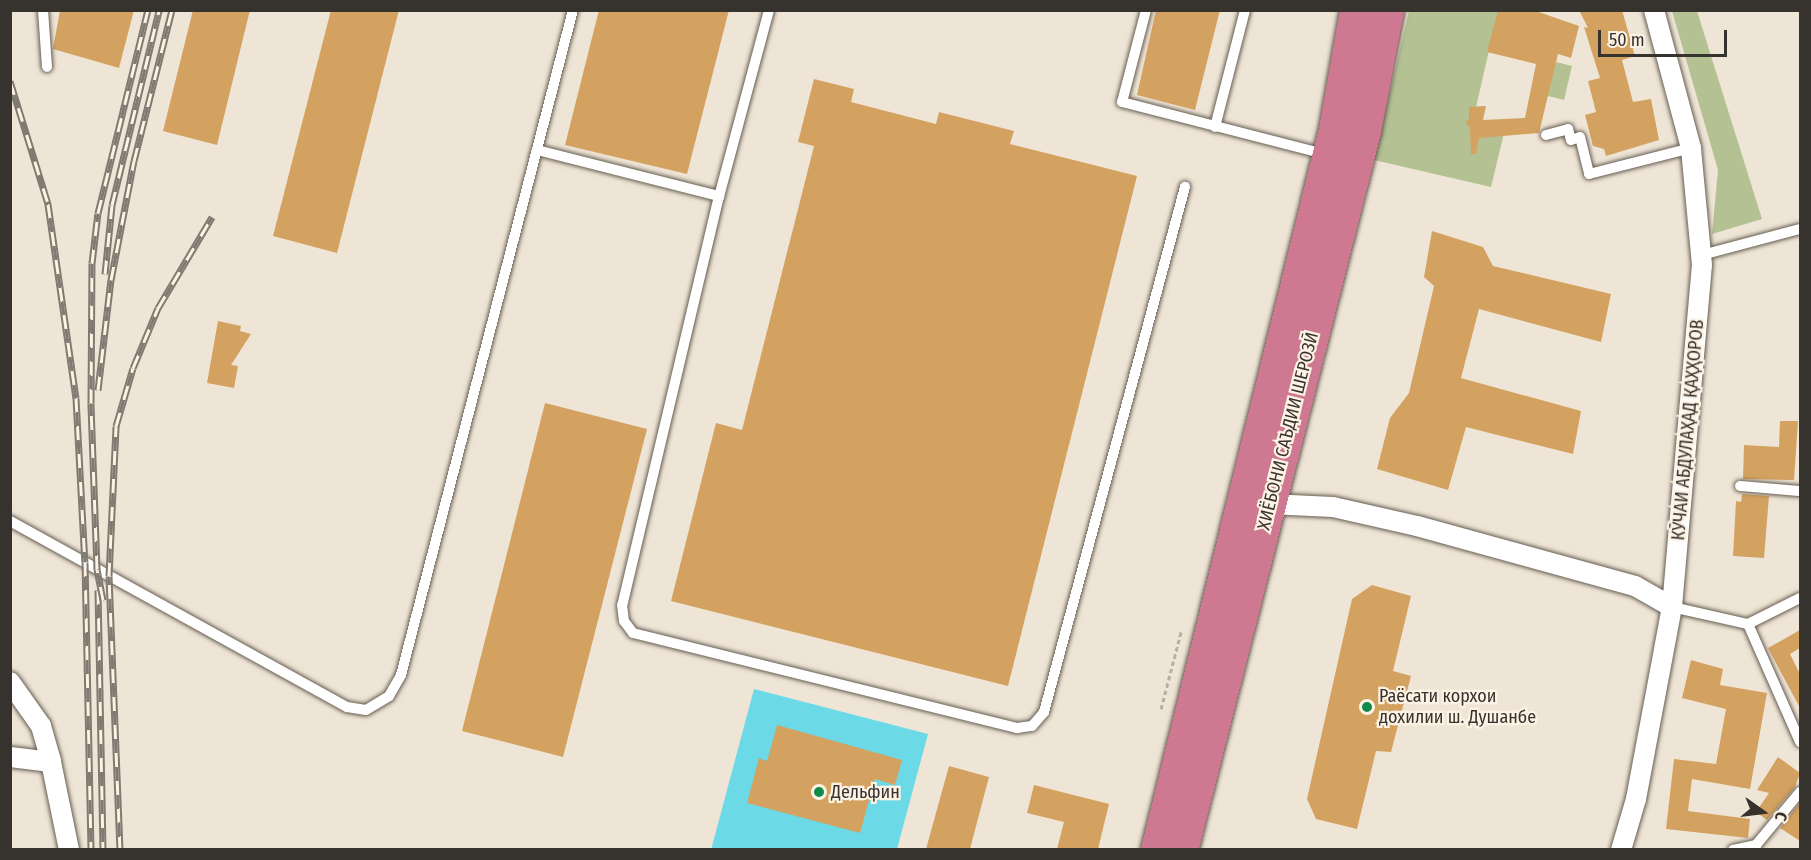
<!DOCTYPE html>
<meta charset="utf-8">
<style>
body{margin:0}
#map{position:relative;width:1811px;height:860px;overflow:hidden;background:#efe5d7;font-family:"Fira Sans Condensed",sans-serif}
div>[style]{position:absolute}
.green>*{inset:0;background:#b4c293}
.water>*{inset:0;background:#6bd9e6}
.building>*{inset:0;background:#d4a260}
.path>*{height:3px;margin-top:-1.5px;transform-origin:0;background:repeating-linear-gradient(90deg,#b7afa4 0 4.5px,transparent 0 7.5px)}
.roads{filter:drop-shadow(0 0 2px #665d51) drop-shadow(0 0 2px #665d51)}
.lane>*{height:10px;margin:-5px;padding:0 5px;transform-origin:5px;border-radius:5px;background:#fff}
.street>*{height:20px;margin:-10px;padding:0 10px;transform-origin:10px;border-radius:10px;background:#fff}
.highway>*{height:33px;margin:-16.5px;padding:0 16.5px;transform-origin:16.5px;border-radius:16.5px;background:#ce7891}
.rail>*{height:7px;margin-top:-3.5px;transform-origin:0;background:repeating-linear-gradient(90deg,#fdf2e4 0 14px,#807a71 0 28px);box-sizing:border-box;border-block:2px solid #807a71}
.dots>*{width:16px;height:16px;translate:-50% -50%;box-sizing:border-box;border:3px solid #fdf2e4;border-radius:50%}
span{translate:-50% -50%;white-space:nowrap;text-align:center;line-height:1.15;-webkit-text-stroke:4.5px #fdf2e4;paint-order:stroke}
.street-label{font-size:18px;color:#36322d}
.poi-label{font-size:18px;color:#36322d}
.left{translate:0 -50%;text-align:left}
.frame{position:absolute;inset:0;border:12px solid #36322d;pointer-events:none}
.north{position:absolute;left:1733px;top:782px;width:60px;height:60px;-webkit-text-stroke:4px #fdf2e4;paint-order:stroke;rotate:104deg;font-size:16px;font-weight:700;line-height:24px;text-align:center;color:#36322d}
.north::after{content:'';display:block;margin:auto;width:21px;height:27px;background:#36322d;clip-path:polygon(50% 0,100% 100%,50% 72%,0 100%)}
.scale{position:absolute;left:1598px;top:30px;width:129px;height:27px;box-sizing:border-box;border:3px solid #36322d;border-top:0;padding-left:8px;font-size:18px;line-height:21px;white-space:nowrap;color:#36322d;-webkit-text-stroke:4px #fdf2e4;paint-order:stroke}
</style>
<div id="map">
<div class="green">
<div style="clip-path:polygon(1409px 11px,1498px 11px,1472px 125px,1504px 133px,1491px 187px,1374px 160px)"></div>
<div style="clip-path:polygon(1672px 11px,1697px 11px,1762px 219px,1712px 234px,1718px 170px)"></div>
<div style="clip-path:polygon(1552px 61px,1572px 66px,1564px 100px,1544px 95px)"></div>
</div>
<div class="water">
<div style="clip-path:polygon(754px 689px,928px 734px,897px 849px,711px 850px)"></div>
</div>
<div class="building">
<div style="clip-path:polygon(60px 10px,134px 10px,119px 68px,53px 49px)"></div>
<div style="clip-path:polygon(193px 10px,250px 10px,217px 145px,163px 131px)"></div>
<div style="clip-path:polygon(331px 10px,399px 10px,337px 253px,273px 236px)"></div>
<div style="clip-path:polygon(599px 10px,729px 10px,687px 174px,565px 145px)"></div>
<div style="clip-path:polygon(1156px 10px,1220px 10px,1195px 110px,1137px 95px)"></div>
<div style="clip-path:polygon(1498px 10px,1533px 10px,1579px 26px,1571px 58px,1558px 54px,1539px 133px,1479px 138px,1476px 154px,1471px 154px,1470px 128px,1465px 121px,1469px 120px,1469px 107px,1486px 106px,1483px 120px,1525px 118px,1536px 64px,1487px 52px)"></div>
<div style="clip-path:polygon(1579px 10px,1622px 10px,1635px 56px,1622px 60px,1633px 102px,1651px 99px,1659px 140px,1606px 156px,1604px 149px,1593px 146px,1585px 115px,1596px 112px,1588px 81px,1600px 78px,1584px 27px,1588px 28px)"></div>
<div style="clip-path:polygon(814px 79px,854px 89px,851px 102px,936px 124px,939px 112px,1014px 131px,1010px 144px,1137px 176px,1008px 686px,671px 601px,716px 423px,742px 430px,814px 146px,798px 142px)"></div>
<div style="clip-path:polygon(1432px 231px,1483px 247px,1493px 266px,1611px 294px,1601px 342px,1479px 309px,1461px 378px,1581px 411px,1573px 454px,1466px 427px,1448px 490px,1377px 469px,1390px 418px,1409px 393px,1434px 286px,1424px 277px)"></div>
<div style="clip-path:polygon(218px 321px,241px 326px,240px 331px,251px 334px,231px 365px,238px 366px,234px 388px,207px 383px)"></div>
<div style="clip-path:polygon(545px 403px,647px 429px,563px 757px,462px 731px)"></div>
<div style="clip-path:polygon(1780px 421px,1798px 421px,1794px 480px,1743px 479px,1744px 445px,1779px 447px)"></div>
<div style="clip-path:polygon(1742px 494px,1769px 496px,1764px 558px,1733px 556px,1736px 501px,1741px 502px)"></div>
<div style="clip-path:polygon(1372px 585px,1411px 596px,1393px 671px,1411px 676px,1391px 752px,1376px 751px,1357px 829px,1316px 819px,1307px 799px,1352px 599px)"></div>
<div style="clip-path:polygon(1800px 630px,1800px 648px,1790px 654px,1800px 674px,1800px 708px,1768px 648px)"></div>
<div style="clip-path:polygon(1691px 660px,1723px 669px,1720px 685px,1767px 693px,1750px 789px,1692px 779px,1688px 811px,1750px 819px,1748px 838px,1666px 829px,1674px 759px,1716px 764px,1726px 709px,1682px 698px)"></div>
<div style="clip-path:polygon(777px 725px,902px 760px,895px 785px,875px 779px,860px 833px,747px 803px,759px 758px,767px 761px)"></div>
<div style="clip-path:polygon(1778px 757px,1800px 773px,1795px 787px,1767px 820px,1756px 812px,1769px 793px,1757px 790px)"></div>
<div style="clip-path:polygon(949px 766px,989px 777px,970px 849px,926px 849px)"></div>
<div style="clip-path:polygon(1034px 785px,1109px 804px,1098px 849px,1057px 849px,1064px 822px,1027px 813px)"></div>
<div style="clip-path:polygon(1800px 803px,1800px 841px,1780px 828px)"></div>
</div>
<div class="path">
<div style="left:1161px;top:709px;width:80px;rotate:-75.4deg"></div>
</div>
<div class="roads">
<div class="lane">
<div style="left:43px;top:10px;width:57px;rotate:86deg"></div>
<div style="left:769px;top:10px;width:193px;rotate:105deg"></div>
<div style="left:719px;top:196px;width:420px;rotate:103.3deg"></div>
<div style="left:622px;top:605px;width:16px;rotate:83deg"></div>
<div style="left:624px;top:621px;width:15px;rotate:53deg"></div>
<div style="left:633px;top:633px;width:396px;rotate:13.9deg"></div>
<div style="left:1017px;top:728px;width:15px;rotate:-8deg"></div>
<div style="left:1032px;top:726px;width:18px;rotate:-49deg"></div>
<div style="left:1044px;top:712px;width:544px;rotate:-74.97deg"></div>
<div style="left:1146px;top:10px;width:95px;rotate:104.6deg"></div>
<div style="left:1122px;top:102px;width:210px;rotate:14.4deg"></div>
<div style="left:1215px;top:127px;width:121px;rotate:-75.6deg"></div>
<div style="left:1546px;top:135px;width:23px;rotate:-15deg"></div>
<div style="left:1568px;top:129px;width:11px;rotate:75deg"></div>
<div style="left:1571px;top:140px;width:9px;rotate:-18deg"></div>
<div style="left:1580px;top:137px;width:38px;rotate:76deg"></div>
<div style="left:1589px;top:174px;width:105px;rotate:-14.3deg"></div>
<div style="left:537px;top:150px;width:188px;rotate:14.2deg"></div>
<div style="left:1702px;top:255px;width:101px;rotate:-14.9deg"></div>
<div style="left:1740px;top:486px;width:60px;rotate:4.8deg"></div>
<div style="left:10px;top:521px;width:385px;rotate:28.9deg"></div>
<div style="left:347px;top:707px;width:19px;rotate:9deg"></div>
<div style="left:366px;top:710px;width:27px;rotate:-31deg"></div>
<div style="left:389px;top:696px;width:24px;rotate:-60deg"></div>
<div style="left:401px;top:675px;width:687px;rotate:-75.5deg"></div>
<div style="left:1672px;top:607px;width:78px;rotate:12.6deg"></div>
<div style="left:1748px;top:624px;width:58px;rotate:-26.6deg"></div>
<div style="left:1748px;top:624px;width:129px;rotate:66.2deg"></div>
<div style="left:1733px;top:850px;width:24px;rotate:-12deg"></div>
<div style="left:1756px;top:845px;width:69px;rotate:-50.3deg"></div>
</div>
<div class="street">
<div style="left:1269px;top:504px;width:64px;rotate:2.7deg"></div>
<div style="left:1333px;top:507px;width:86px;rotate:12.7deg"></div>
<div style="left:1417px;top:526px;width:226px;rotate:15.4deg"></div>
<div style="left:1635px;top:586px;width:43px;rotate:29.6deg"></div>
<div style="left:10px;top:682px;width:54px;rotate:54.8deg"></div>
<div style="left:41px;top:726px;width:37px;rotate:74deg"></div>
<div style="left:51px;top:762px;width:41px;rotate:-173deg"></div>
<div style="left:51px;top:762px;width:90px;rotate:78.4deg"></div>
<div style="left:1621px;top:850px;width:53px;rotate:-73.6deg"></div>
<div style="left:1636px;top:799px;width:195px;rotate:-79.4deg"></div>
<div style="left:1672px;top:607px;width:343px;rotate:-85deg"></div>
<div style="left:1702px;top:265px;width:118px;rotate:-95.4deg"></div>
<div style="left:1691px;top:148px;width:143px;rotate:-105deg"></div>
</div>
<div class="highway">
<div style="left:1157px;top:850px;width:743px;rotate:-76.13deg"></div>
<div style="left:1335px;top:129px;width:121px;rotate:-80deg"></div>
<div style="left:1181px;top:850px;width:742px;rotate:-75.72deg"></div>
<div style="left:1364px;top:131px;width:123px;rotate:-79.2deg"></div>
</div>
</div>
<div class="rail">
<div style="left:10px;top:81px;width:129px;rotate:72.8deg"></div>
<div style="left:48px;top:204px;width:196px;rotate:81.8deg"></div>
<div style="left:76px;top:398px;width:164px;rotate:86.9deg"></div>
<div style="left:85px;top:562px;width:288px;rotate:88.8deg"></div>
<div style="left:105px;top:274px;width:69px;rotate:-84.2deg"></div>
<div style="left:112px;top:205px;width:201px;rotate:-76.4deg"></div>
<div style="left:98px;top:390px;width:111px;rotate:-83.3deg"></div>
<div style="left:111px;top:280px;width:121px;rotate:-79.1deg"></div>
<div style="left:134px;top:161px;width:156px;rotate:-75.9deg"></div>
<div style="left:98px;top:590px;width:260px;rotate:88.9deg"></div>
<div style="left:103px;top:600px;width:32px;rotate:-101deg"></div>
<div style="left:97px;top:569px;width:166px;rotate:-92.1deg"></div>
<div style="left:91px;top:403px;width:140px;rotate:-89.6deg"></div>
<div style="left:92px;top:263px;width:50px;rotate:-83.2deg"></div>
<div style="left:98px;top:213px;width:209px;rotate:-76.2deg"></div>
<div style="left:120px;top:850px;width:274px;rotate:-92.3deg"></div>
<div style="left:109px;top:576px;width:150px;rotate:-87.3deg"></div>
<div style="left:116px;top:426px;width:60px;rotate:-73.7deg"></div>
<div style="left:133px;top:368px;width:65px;rotate:-67.4deg"></div>
<div style="left:158px;top:308px;width:106px;rotate:-59.3deg"></div>
</div>
<div class="dots">
<div style="left:1367px;top:707px;background:#0c8c48"></div>
<div style="left:819px;top:792px;background:#0c8c48"></div>
</div>
<div class="street-label">
<span style="left:1688px;top:430px;rotate:-85deg">КӮЧАИ АБДУЛАҲАД ҚАҲҲОРОВ</span>
<span style="left:1288px;top:431px;rotate:-76deg">ХИЁБОНИ САЪДИИ ШЕРОЗӢ</span>
</div>
<div class="poi-label">
<span class="left" style="left:1379px;top:707px">Раёсати корхои<br>дохилии ш. Душанбе</span>
<span class="left" style="left:831px;top:792px">Дельфин</span>
</div>
<div class="frame"></div>
<div class="north">С</div>
<div class="scale">50 m</div>
</div>
